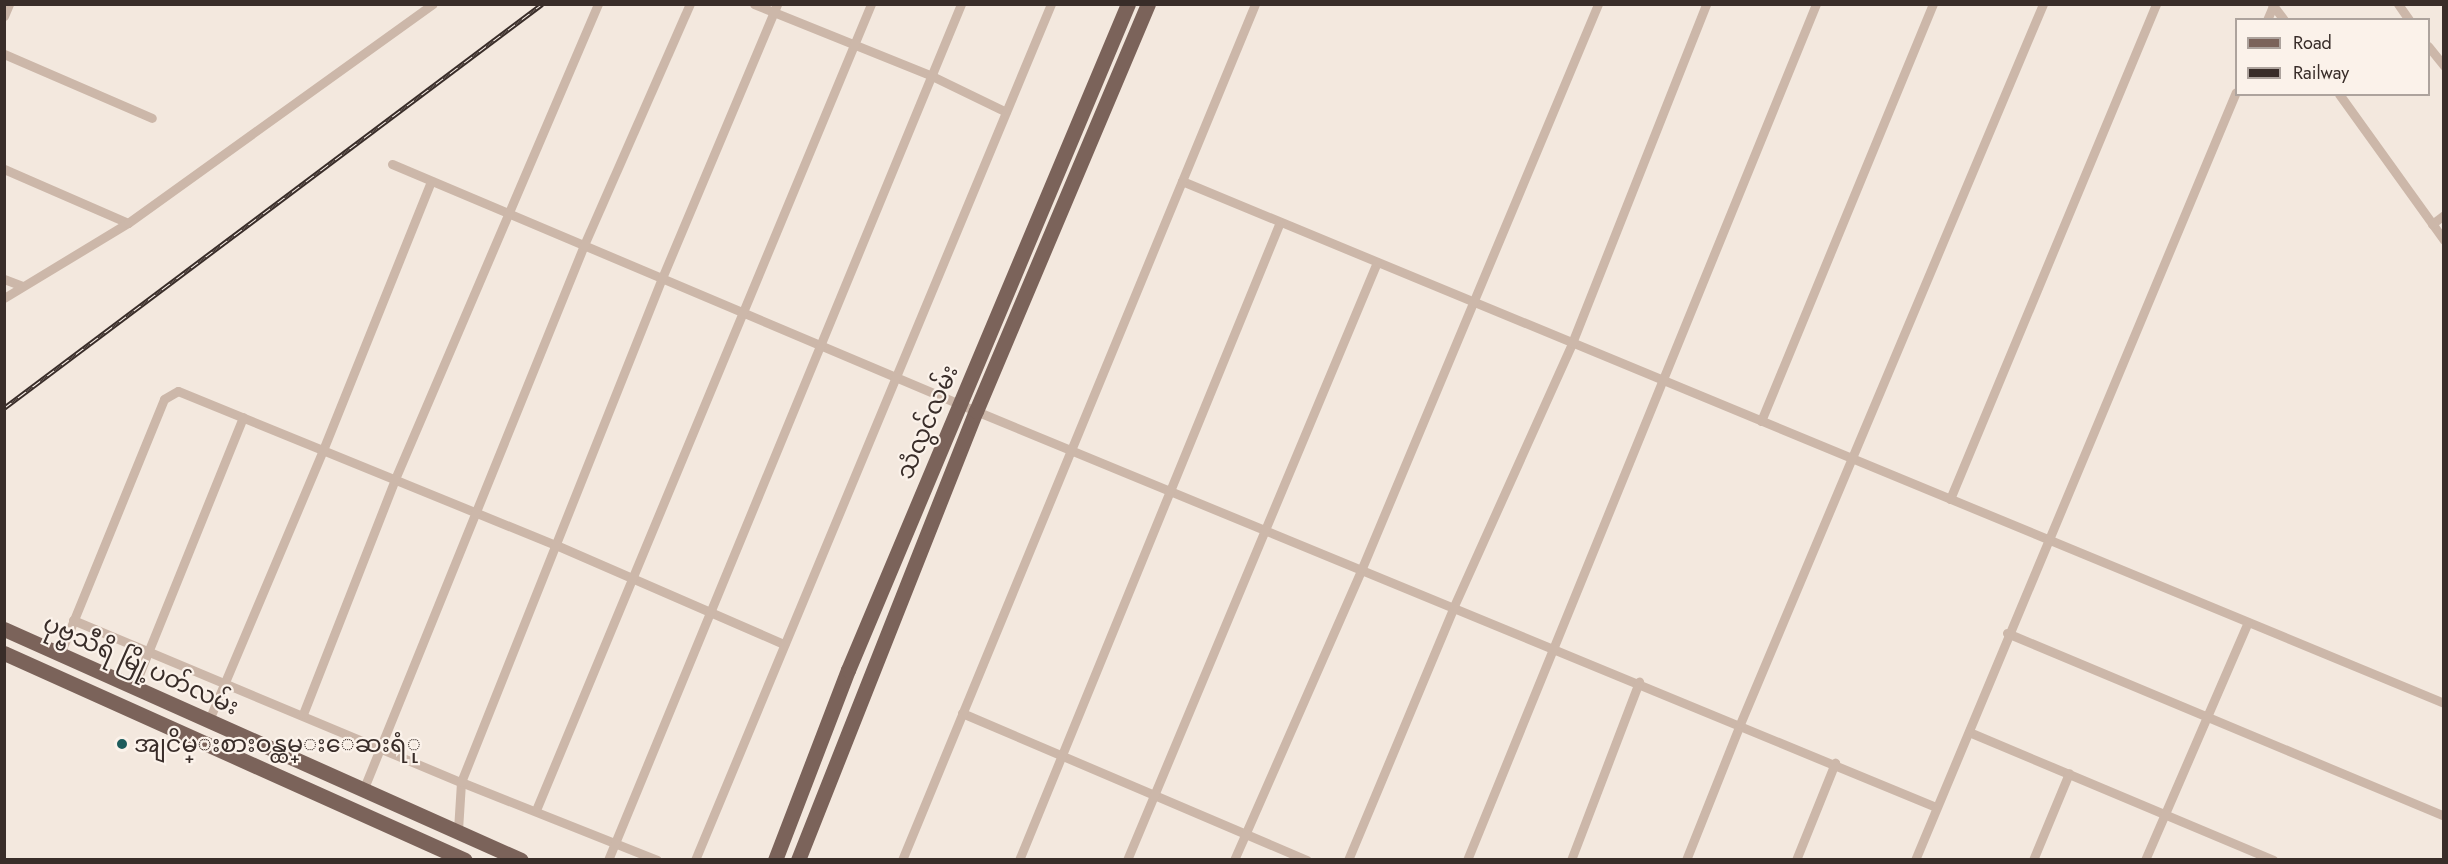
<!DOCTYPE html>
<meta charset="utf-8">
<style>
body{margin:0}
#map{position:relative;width:2448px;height:864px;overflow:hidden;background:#f3e8de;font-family:Jost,"Noto Sans Myanmar",sans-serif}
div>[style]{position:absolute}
.minor>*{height:9px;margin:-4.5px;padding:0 4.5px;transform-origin:4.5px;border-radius:4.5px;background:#ccb7a9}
.primary>*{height:15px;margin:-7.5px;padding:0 7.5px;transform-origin:7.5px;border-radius:7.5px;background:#7b635a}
.rail>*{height:5px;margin-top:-2.5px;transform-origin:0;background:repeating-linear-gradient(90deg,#fbf2ea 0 9px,#392d29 0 18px);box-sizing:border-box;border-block:2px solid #392d29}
.dots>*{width:16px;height:16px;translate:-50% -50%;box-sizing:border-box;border:3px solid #fbf2ea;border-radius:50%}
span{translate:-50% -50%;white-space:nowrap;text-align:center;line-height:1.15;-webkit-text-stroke:4.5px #fbf2ea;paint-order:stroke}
.street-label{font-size:24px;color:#392d29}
.poi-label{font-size:24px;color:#392d29}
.left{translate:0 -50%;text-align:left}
.frame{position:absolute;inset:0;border:6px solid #392d29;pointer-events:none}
.legend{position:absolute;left:2235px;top:18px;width:195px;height:78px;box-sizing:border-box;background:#fbf2ea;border:2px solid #ada39d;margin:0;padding:8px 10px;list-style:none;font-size:18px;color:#392d29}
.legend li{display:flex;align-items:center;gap:12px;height:30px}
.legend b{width:30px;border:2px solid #ada39d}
</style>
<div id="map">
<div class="minor">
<div style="left:754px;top:4px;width:192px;rotate:22deg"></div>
<div style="left:932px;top:76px;width:82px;rotate:25.9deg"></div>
<div style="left:2272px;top:4px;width:20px;rotate:53deg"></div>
<div style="left:2398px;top:4px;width:19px;rotate:55deg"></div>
<div style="left:4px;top:16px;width:13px;rotate:-67deg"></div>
<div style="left:2267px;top:20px;width:15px;rotate:-67deg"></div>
<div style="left:2428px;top:46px;width:26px;rotate:51deg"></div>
<div style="left:4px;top:54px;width:161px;rotate:23.4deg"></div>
<div style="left:2339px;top:94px;width:180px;rotate:54.3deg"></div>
<div style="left:392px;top:164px;width:634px;rotate:22.93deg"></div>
<div style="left:976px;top:411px;width:1038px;rotate:22.42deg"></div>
<div style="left:4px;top:169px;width:135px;rotate:23.5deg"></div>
<div style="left:1182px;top:181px;width:1366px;rotate:22.47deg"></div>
<div style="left:2432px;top:224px;width:15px;rotate:-37deg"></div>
<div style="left:4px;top:279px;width:19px;rotate:21deg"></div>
<div style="left:4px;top:298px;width:145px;rotate:-31.2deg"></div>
<div style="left:128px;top:223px;width:375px;rotate:-35.7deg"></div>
<div style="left:1761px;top:421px;width:451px;rotate:-67.6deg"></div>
<div style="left:1950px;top:499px;width:536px;rotate:-67.4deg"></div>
<div style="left:73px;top:620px;width:420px;rotate:22.7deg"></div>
<div style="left:461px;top:782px;width:211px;rotate:21.7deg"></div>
<div style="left:2007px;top:633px;width:474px;rotate:22.7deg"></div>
<div style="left:60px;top:654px;width:275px;rotate:-67.8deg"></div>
<div style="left:164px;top:399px;width:16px;rotate:-30deg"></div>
<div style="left:178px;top:391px;width:408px;rotate:22.2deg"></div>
<div style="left:556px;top:545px;width:249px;rotate:23.5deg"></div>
<div style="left:134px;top:687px;width:291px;rotate:-68deg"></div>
<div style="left:962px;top:713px;width:375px;rotate:23.1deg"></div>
<div style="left:303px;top:714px;width:252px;rotate:-68.6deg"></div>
<div style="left:395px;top:479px;width:517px;rotate:-66.86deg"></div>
<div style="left:209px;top:720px;width:293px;rotate:-67.1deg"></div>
<div style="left:323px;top:450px;width:290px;rotate:-68.1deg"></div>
<div style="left:1969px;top:732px;width:330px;rotate:22.8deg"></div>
<div style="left:364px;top:788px;width:586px;rotate:-67.94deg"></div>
<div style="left:584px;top:245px;width:263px;rotate:-66.3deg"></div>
<div style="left:536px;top:810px;width:873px;rotate:-67.43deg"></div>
<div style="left:458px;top:830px;width:48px;rotate:-86.4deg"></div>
<div style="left:461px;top:782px;width:543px;rotate:-68.26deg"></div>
<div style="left:662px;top:278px;width:297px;rotate:-67.2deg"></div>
<div style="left:608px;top:860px;width:926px;rotate:-67.59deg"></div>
<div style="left:695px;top:860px;width:927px;rotate:-67.42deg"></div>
<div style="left:902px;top:860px;width:926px;rotate:-67.59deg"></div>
<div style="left:1019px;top:860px;width:689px;rotate:-67.75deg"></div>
<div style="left:1127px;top:860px;width:648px;rotate:-67.31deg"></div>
<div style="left:1234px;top:860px;width:319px;rotate:-66.3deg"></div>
<div style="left:1362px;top:568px;width:611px;rotate:-67.29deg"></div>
<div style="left:1348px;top:860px;width:275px;rotate:-67.3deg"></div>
<div style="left:1454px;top:606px;width:288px;rotate:-65.8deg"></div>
<div style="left:1572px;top:343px;width:365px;rotate:-68.4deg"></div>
<div style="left:1467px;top:860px;width:924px;rotate:-67.82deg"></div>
<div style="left:1571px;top:860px;width:191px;rotate:-69.1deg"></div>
<div style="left:1686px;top:860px;width:146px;rotate:-68.3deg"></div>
<div style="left:1740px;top:724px;width:781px;rotate:-67.18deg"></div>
<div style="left:1796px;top:860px;width:105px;rotate:-68.1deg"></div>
<div style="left:1915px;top:860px;width:832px;rotate:-67.32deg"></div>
<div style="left:2033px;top:860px;width:94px;rotate:-67.5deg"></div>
<div style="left:2145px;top:860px;width:259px;rotate:-66.6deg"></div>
</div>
<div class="primary">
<div style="left:4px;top:629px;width:566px;rotate:24.08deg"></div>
<div style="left:4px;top:653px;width:505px;rotate:24.18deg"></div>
<div style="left:775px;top:860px;width:204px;rotate:-69deg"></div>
<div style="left:848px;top:670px;width:722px;rotate:-67.2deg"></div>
<div style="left:798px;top:860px;width:483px;rotate:-68.4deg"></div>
<div style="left:976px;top:411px;width:442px;rotate:-67.1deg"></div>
</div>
<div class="rail">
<div style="left:4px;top:408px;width:673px;rotate:-36.9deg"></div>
</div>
<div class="dots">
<div style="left:122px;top:744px;background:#1d5c5c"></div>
</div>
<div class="street-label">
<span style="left:927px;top:422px;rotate:-67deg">သံလွင်လမ်း</span>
<span style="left:141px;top:665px;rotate:24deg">ပုဗ္ဗသီရိ မြို့ပတ်လမ်း</span>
</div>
<div class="poi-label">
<span class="left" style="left:134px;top:744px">အျငိမ္းစားဝန္ထမ္းေဆးရံု</span>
</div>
<div class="frame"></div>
<ul class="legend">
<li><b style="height:8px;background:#7b635a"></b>Road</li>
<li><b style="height:8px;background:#392d29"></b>Railway</li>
</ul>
</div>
